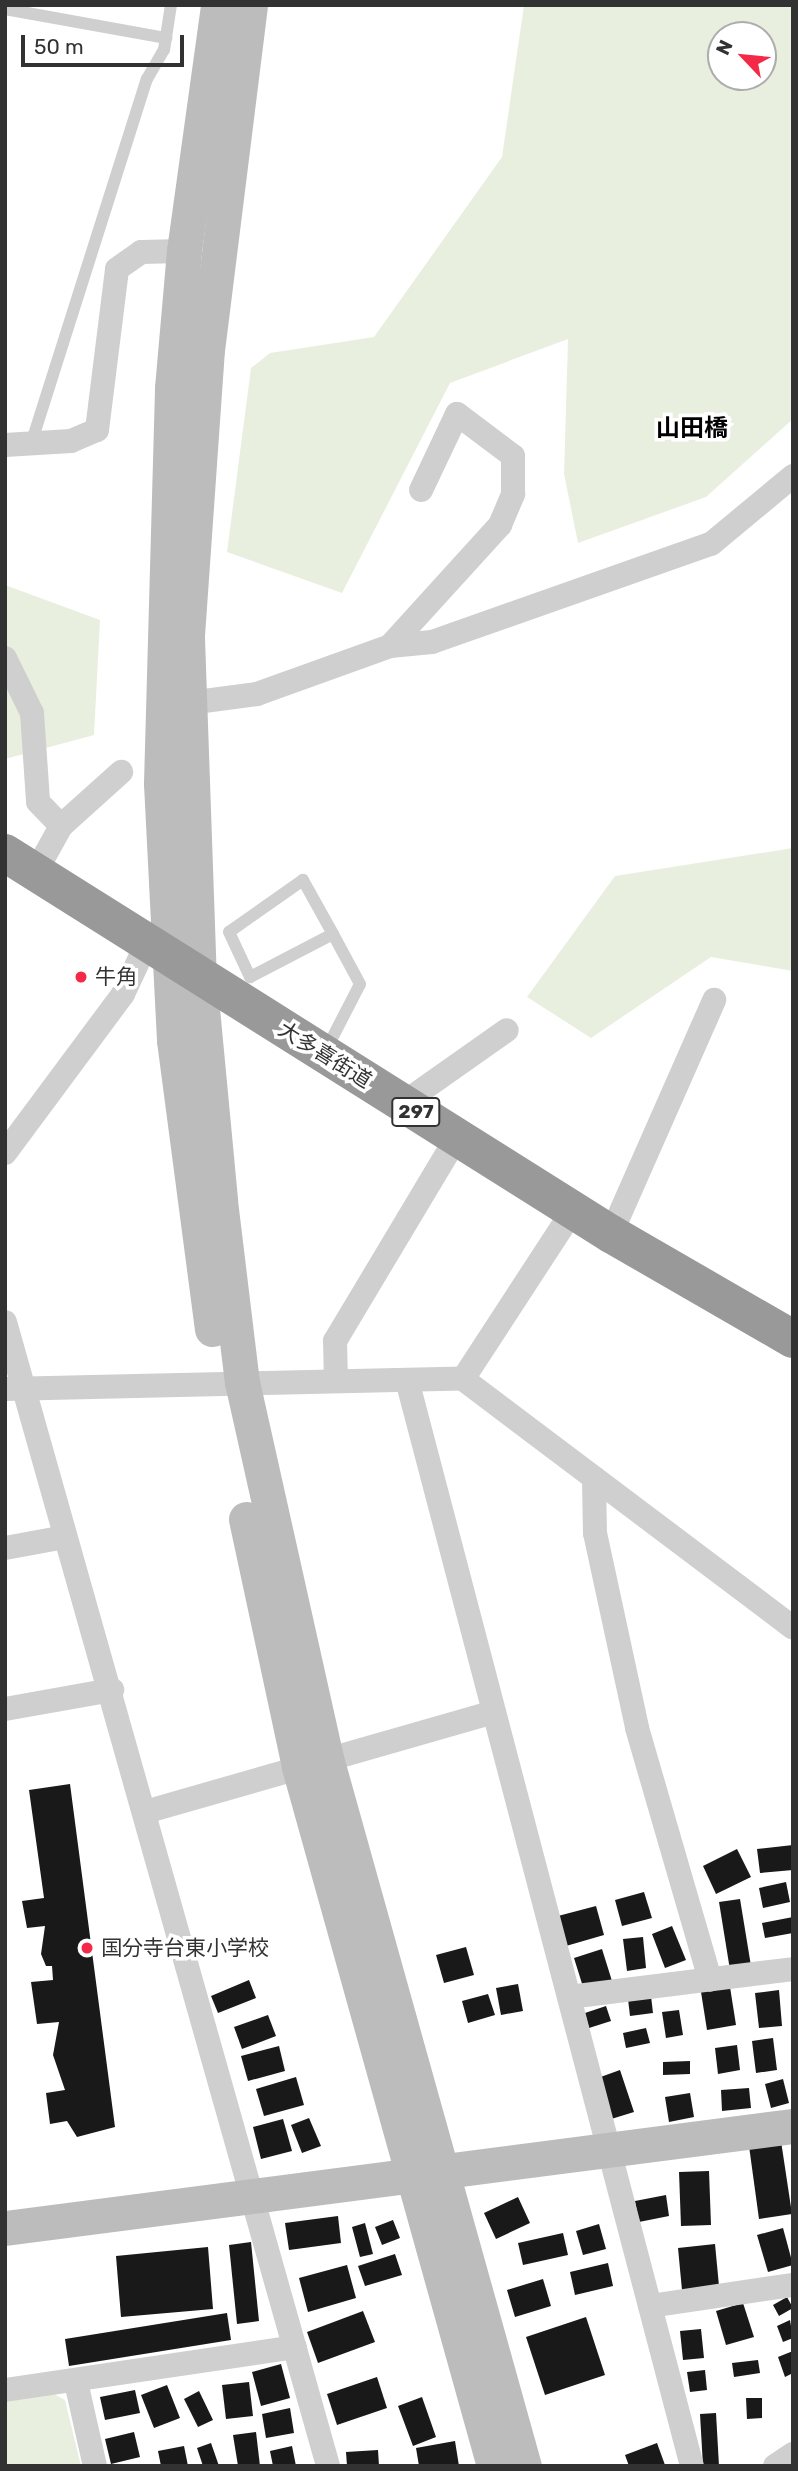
<!DOCTYPE html>
<meta charset="utf-8">
<style>
body{margin:0}
#map{position:relative;width:798px;height:2471px;overflow:hidden;background:#fff;font-family:Rubik,"Noto Sans JP",sans-serif}
div>[style]{position:absolute}
.green>*{inset:0;background:#e9efdf}
.building>*{inset:0;background:#191919}
.lane>*{height:12px;margin:-6px;padding:0 6px;transform-origin:6px;border-radius:6px;background:#cfcfcf}
.street>*{height:24px;margin:-12px;padding:0 12px;transform-origin:12px;border-radius:12px;background:#cfcfcf}
.secondary>*{height:35px;margin:-17.5px;padding:0 17.5px;transform-origin:17.5px;border-radius:17.5px;background:#bcbcbc}
.highway>*{height:38px;margin:-19px;padding:0 19px;transform-origin:19px;border-radius:19px;background:#999}
.dots>*{width:19px;height:19px;translate:-50% -50%;box-sizing:border-box;border:4px solid #fff;border-radius:50%}
span{translate:-50% -50%;white-space:nowrap;text-align:center;line-height:1.15;-webkit-text-stroke:7px #fff;paint-order:stroke}
.shield-label span{padding:2px 5px;background:#fff;border:2px solid;border-radius:5px;-webkit-text-stroke-width:0}
.shield-label{font-size:19px;color:#323232;font-weight:700}
.poi-label{font-size:21px;color:#323232}
.left{translate:0 -50%;text-align:left}
.street-label{font-size:21px;color:#323232}
.quarter-label{font-size:24px;color:#000;font-weight:700}
.frame{position:absolute;inset:0;border:7px solid #323232;pointer-events:none}
.north{position:absolute;left:707px;top:21px;width:70px;height:70px;box-sizing:border-box;background:#fff;border:2px solid #adadad;border-radius:50%;rotate:296deg;font-size:19px;font-weight:700;line-height:28px;text-align:center;color:#323232}
.north::after{content:'';display:block;margin:auto;width:24px;height:32px;background:#f42948;clip-path:polygon(50% 0,100% 100%,50% 72%,0 100%)}
.scale{position:absolute;left:21px;top:35px;width:163px;height:32px;box-sizing:border-box;border:4px solid #323232;border-top:0;padding-left:9px;font-size:21px;line-height:24px;white-space:nowrap;color:#323232;-webkit-text-stroke:5px #fff;paint-order:stroke}
</style>
<div id="map">
<div class="green">
<div style="clip-path:polygon(evenodd,524px 5px,793px 5px,793px 419px,706px 497px,578px 543px,564px 474px,568px 339px,450px 383px,342px 593px,227px 552px,251px 368px,270px 353px,374px 337px,502px 157px,524px 5px,721px 35px,763px 35px,763px 77px,721px 77px,721px 35px)"></div>
<div style="clip-path:polygon(5px 585px,100px 620px,94px 735px,5px 759px)"></div>
<div style="clip-path:polygon(793px 848px,793px 971px,711px 957px,591px 1038px,527px 997px,615px 876px)"></div>
<div style="clip-path:polygon(54px 2394px,65px 2400px,81px 2466px,5px 2466px,5px 2401px)"></div>
</div>
<div class="building">
<div style="clip-path:polygon(70px 1784px,115px 2127px,77px 2137px,67px 2121px,50px 2124px,46px 2093px,65px 2090px,53px 2055px,59px 2022px,37px 2024px,31px 1982px,53px 1980px,52px 1966px,46px 1966px,41px 1954px,45px 1926px,27px 1928px,22px 1901px,44px 1898px,29px 1790px)"></div>
<div style="clip-path:polygon(793px 1845px,793px 1870px,760px 1873px,757px 1849px)"></div>
<div style="clip-path:polygon(737px 1849px,751px 1877px,716px 1894px,703px 1866px)"></div>
<div style="clip-path:polygon(786px 1882px,790px 1902px,763px 1908px,759px 1888px)"></div>
<div style="clip-path:polygon(644px 1892px,652px 1918px,622px 1926px,615px 1900px)"></div>
<div style="clip-path:polygon(740px 1899px,751px 1966px,730px 1970px,719px 1902px)"></div>
<div style="clip-path:polygon(596px 1906px,604px 1935px,566px 1946px,558px 1916px)"></div>
<div style="clip-path:polygon(793px 1917px,793px 1933px,765px 1938px,762px 1923px)"></div>
<div style="clip-path:polygon(672px 1926px,686px 1960px,665px 1968px,652px 1934px)"></div>
<div style="clip-path:polygon(643px 1937px,646px 1968px,627px 1971px,623px 1939px)"></div>
<div style="clip-path:polygon(466px 1947px,474px 1975px,444px 1983px,436px 1955px)"></div>
<div style="clip-path:polygon(602px 1949px,612px 1981px,584px 1990px,574px 1958px)"></div>
<div style="clip-path:polygon(249px 1980px,256px 1998px,218px 2013px,211px 1996px)"></div>
<div style="clip-path:polygon(518px 1984px,523px 2011px,501px 2015px,496px 1988px)"></div>
<div style="clip-path:polygon(730px 1987px,736px 2025px,707px 2030px,701px 1992px)"></div>
<div style="clip-path:polygon(779px 1990px,782px 2026px,759px 2028px,755px 1993px)"></div>
<div style="clip-path:polygon(488px 1994px,495px 2015px,468px 2023px,462px 2001px)"></div>
<div style="clip-path:polygon(651px 1996px,653px 2013px,630px 2016px,628px 1999px)"></div>
<div style="clip-path:polygon(606px 2006px,611px 2021px,589px 2028px,585px 2013px)"></div>
<div style="clip-path:polygon(679px 2010px,683px 2035px,666px 2038px,662px 2012px)"></div>
<div style="clip-path:polygon(268px 2015px,276px 2036px,242px 2049px,234px 2027px)"></div>
<div style="clip-path:polygon(646px 2028px,650px 2043px,626px 2048px,623px 2033px)"></div>
<div style="clip-path:polygon(773px 2038px,777px 2070px,756px 2073px,752px 2041px)"></div>
<div style="clip-path:polygon(737px 2045px,740px 2070px,718px 2074px,715px 2048px)"></div>
<div style="clip-path:polygon(279px 2046px,285px 2071px,248px 2081px,241px 2056px)"></div>
<div style="clip-path:polygon(690px 2061px,690px 2074px,663px 2075px,663px 2062px)"></div>
<div style="clip-path:polygon(620px 2070px,634px 2112px,608px 2120px,595px 2079px)"></div>
<div style="clip-path:polygon(296px 2077px,304px 2105px,264px 2116px,256px 2089px)"></div>
<div style="clip-path:polygon(783px 2079px,789px 2103px,771px 2108px,765px 2084px)"></div>
<div style="clip-path:polygon(749px 2088px,751px 2108px,722px 2111px,721px 2090px)"></div>
<div style="clip-path:polygon(690px 2093px,694px 2117px,669px 2122px,665px 2097px)"></div>
<div style="clip-path:polygon(309px 2118px,321px 2146px,302px 2153px,291px 2125px)"></div>
<div style="clip-path:polygon(283px 2119px,292px 2151px,261px 2159px,253px 2127px)"></div>
<div style="clip-path:polygon(781px 2141px,792px 2214px,759px 2219px,749px 2146px)"></div>
<div style="clip-path:polygon(709px 2171px,711px 2225px,681px 2226px,679px 2172px)"></div>
<div style="clip-path:polygon(666px 2195px,669px 2216px,639px 2222px,635px 2201px)"></div>
<div style="clip-path:polygon(518px 2197px,530px 2223px,496px 2239px,484px 2213px)"></div>
<div style="clip-path:polygon(338px 2216px,341px 2243px,289px 2250px,285px 2223px)"></div>
<div style="clip-path:polygon(393px 2220px,400px 2238px,382px 2245px,375px 2227px)"></div>
<div style="clip-path:polygon(365px 2223px,373px 2254px,360px 2257px,352px 2227px)"></div>
<div style="clip-path:polygon(599px 2224px,606px 2249px,583px 2255px,576px 2231px)"></div>
<div style="clip-path:polygon(783px 2228px,793px 2265px,768px 2272px,757px 2235px)"></div>
<div style="clip-path:polygon(563px 2233px,568px 2255px,523px 2265px,518px 2243px)"></div>
<div style="clip-path:polygon(251px 2242px,259px 2321px,237px 2324px,229px 2245px)"></div>
<div style="clip-path:polygon(715px 2244px,719px 2286px,682px 2290px,678px 2248px)"></div>
<div style="clip-path:polygon(208px 2247px,213px 2309px,121px 2317px,116px 2256px)"></div>
<div style="clip-path:polygon(395px 2254px,402px 2275px,365px 2286px,358px 2266px)"></div>
<div style="clip-path:polygon(608px 2263px,613px 2286px,575px 2295px,570px 2272px)"></div>
<div style="clip-path:polygon(347px 2265px,356px 2298px,308px 2312px,299px 2278px)"></div>
<div style="clip-path:polygon(543px 2279px,551px 2306px,515px 2317px,507px 2290px)"></div>
<div style="clip-path:polygon(787px 2297px,793px 2308px,779px 2316px,773px 2305px)"></div>
<div style="clip-path:polygon(743px 2303px,754px 2337px,726px 2345px,716px 2311px)"></div>
<div style="clip-path:polygon(363px 2311px,375px 2342px,318px 2363px,307px 2332px)"></div>
<div style="clip-path:polygon(227px 2313px,231px 2340px,69px 2366px,65px 2339px)"></div>
<div style="clip-path:polygon(586px 2317px,605px 2375px,545px 2395px,526px 2337px)"></div>
<div style="clip-path:polygon(790px 2320px,793px 2338px,783px 2342px,777px 2326px)"></div>
<div style="clip-path:polygon(701px 2329px,704px 2358px,683px 2360px,680px 2331px)"></div>
<div style="clip-path:polygon(793px 2351px,793px 2373px,785px 2377px,778px 2357px)"></div>
<div style="clip-path:polygon(758px 2360px,760px 2373px,734px 2377px,732px 2363px)"></div>
<div style="clip-path:polygon(281px 2364px,290px 2398px,261px 2406px,252px 2372px)"></div>
<div style="clip-path:polygon(705px 2370px,707px 2390px,690px 2392px,687px 2372px)"></div>
<div style="clip-path:polygon(377px 2377px,387px 2408px,337px 2425px,327px 2394px)"></div>
<div style="clip-path:polygon(249px 2382px,253px 2416px,226px 2419px,222px 2385px)"></div>
<div style="clip-path:polygon(167px 2385px,180px 2418px,154px 2428px,141px 2395px)"></div>
<div style="clip-path:polygon(135px 2390px,140px 2413px,105px 2420px,100px 2397px)"></div>
<div style="clip-path:polygon(199px 2391px,213px 2420px,198px 2427px,184px 2399px)"></div>
<div style="clip-path:polygon(422px 2397px,436px 2437px,413px 2446px,398px 2406px)"></div>
<div style="clip-path:polygon(746px 2398px,762px 2398px,762px 2418px,747px 2419px)"></div>
<div style="clip-path:polygon(290px 2408px,294px 2433px,266px 2438px,262px 2414px)"></div>
<div style="clip-path:polygon(716px 2413px,719px 2466px,703px 2466px,700px 2414px)"></div>
<div style="clip-path:polygon(134px 2432px,140px 2457px,111px 2464px,105px 2439px)"></div>
<div style="clip-path:polygon(256px 2432px,260px 2466px,238px 2466px,233px 2435px)"></div>
<div style="clip-path:polygon(455px 2441px,459px 2466px,419px 2466px,416px 2448px)"></div>
<div style="clip-path:polygon(211px 2443px,219px 2466px,203px 2466px,197px 2448px)"></div>
<div style="clip-path:polygon(657px 2443px,665px 2465px,629px 2466px,625px 2455px)"></div>
<div style="clip-path:polygon(184px 2446px,188px 2466px,161px 2466px,158px 2451px)"></div>
<div style="clip-path:polygon(292px 2446px,296px 2466px,273px 2466px,270px 2451px)"></div>
<div style="clip-path:polygon(378px 2450px,379px 2466px,347px 2466px,346px 2452px)"></div>
</div>
<div class="lane">
<div style="left:5px;top:9px;width:164px;rotate:10.2deg"></div>
<div style="left:31px;top:444px;width:383px;rotate:-72.4deg"></div>
<div style="left:147px;top:79px;width:34px;rotate:-60deg"></div>
<div style="left:164px;top:50px;width:46px;rotate:-81.2deg"></div>
<div style="left:326px;top:1050px;width:74px;rotate:-62.7deg"></div>
<div style="left:360px;top:984px;width:57px;rotate:-118.4deg"></div>
<div style="left:333px;top:934px;width:62px;rotate:-119.1deg"></div>
<div style="left:303px;top:880px;width:90px;rotate:144.9deg"></div>
<div style="left:229px;top:932px;width:50px;rotate:65deg"></div>
<div style="left:250px;top:977px;width:93px;rotate:-27.4deg"></div>
</div>
<div class="street">
<div style="left:5px;top:445px;width:66px;rotate:-3.5deg"></div>
<div style="left:71px;top:441px;width:28px;rotate:-23deg"></div>
<div style="left:97px;top:430px;width:162px;rotate:-82.9deg"></div>
<div style="left:117px;top:269px;width:29px;rotate:-35deg"></div>
<div style="left:141px;top:252px;width:43px;rotate:-1.3deg"></div>
<div style="left:390px;top:646px;width:164px;rotate:-47.7deg"></div>
<div style="left:500px;top:525px;width:34px;rotate:-67deg"></div>
<div style="left:513px;top:494px;width:38px;rotate:-90deg"></div>
<div style="left:513px;top:456px;width:70px;rotate:-143.1deg"></div>
<div style="left:457px;top:414px;width:84px;rotate:115.3deg"></div>
<div style="left:5px;top:658px;width:61px;rotate:63.9deg"></div>
<div style="left:32px;top:713px;width:89px;rotate:86.1deg"></div>
<div style="left:38px;top:802px;width:33px;rotate:46deg"></div>
<div style="left:189px;top:703px;width:69px;rotate:-7.5deg"></div>
<div style="left:257px;top:694px;width:141px;rotate:-19.8deg"></div>
<div style="left:390px;top:646px;width:42px;rotate:-5.4deg"></div>
<div style="left:432px;top:642px;width:296px;rotate:-19.4deg"></div>
<div style="left:711px;top:544px;width:107px;rotate:-39.7deg"></div>
<div style="left:34px;top:875px;width:56px;rotate:-61.1deg"></div>
<div style="left:61px;top:826px;width:81px;rotate:-42deg"></div>
<div style="left:402px;top:1104px;width:128px;rotate:-35.2deg"></div>
<div style="left:5px;top:1153px;width:198px;rotate:-53.4deg"></div>
<div style="left:123px;top:994px;width:54px;rotate:-64.9deg"></div>
<div style="left:611px;top:1234px;width:256px;rotate:-66.2deg"></div>
<div style="left:5px;top:1322px;width:1189px;rotate:74.23deg"></div>
<div style="left:463px;top:1379px;width:203px;rotate:-56.9deg"></div>
<div style="left:407px;top:1380px;width:1123px;rotate:75.3deg"></div>
<div style="left:336px;top:1381px;width:40px;rotate:-91.4deg"></div>
<div style="left:335px;top:1341px;width:238px;rotate:-59.1deg"></div>
<div style="left:5px;top:1389px;width:458px;rotate:-1.3deg"></div>
<div style="left:463px;top:1379px;width:413px;rotate:37deg"></div>
<div style="left:594px;top:1478px;width:55px;rotate:89deg"></div>
<div style="left:595px;top:1533px;width:199px;rotate:77.8deg"></div>
<div style="left:637px;top:1728px;width:262px;rotate:73.8deg"></div>
<div style="left:5px;top:1548px;width:61px;rotate:-10.4deg"></div>
<div style="left:5px;top:1709px;width:109px;rotate:-10.1deg"></div>
<div style="left:145px;top:1812px;width:363px;rotate:-16deg"></div>
<div style="left:569px;top:1997px;width:226px;rotate:-7.1deg"></div>
<div style="left:650px;top:2306px;width:145px;rotate:-8.4deg"></div>
<div style="left:76px;top:2382px;width:86px;rotate:77.3deg"></div>
<div style="left:5px;top:2390px;width:293px;rotate:-8.4deg"></div>
<div style="left:775px;top:2466px;width:22px;rotate:-34deg"></div>
</div>
<div class="secondary">
<div style="left:250px;top:5px;width:347px;rotate:97.1deg"></div>
<div style="left:207px;top:349px;width:290px;rotate:94deg"></div>
<div style="left:187px;top:638px;width:339px;rotate:88deg"></div>
<div style="left:199px;top:977px;width:225px;rotate:84.6deg"></div>
<div style="left:220px;top:1201px;width:182px;rotate:83.1deg"></div>
<div style="left:242px;top:1382px;width:385px;rotate:77.4deg"></div>
<div style="left:326px;top:1758px;width:735px;rotate:74.38deg"></div>
<div style="left:212px;top:1329px;width:291px;rotate:-97.5deg"></div>
<div style="left:174px;top:1040px;width:257px;rotate:-92.9deg"></div>
<div style="left:161px;top:783px;width:395px;rotate:-88.4deg"></div>
<div style="left:172px;top:388px;width:138px;rotate:-85deg"></div>
<div style="left:184px;top:251px;width:248px;rotate:-82.1deg"></div>
<div style="left:246px;top:1519px;width:254px;rotate:77.9deg"></div>
<div style="left:299px;top:1767px;width:726px;rotate:74.41deg"></div>
<div style="left:5px;top:2228px;width:795px;rotate:-7.38deg"></div>
</div>
<div class="highway">
<div style="left:5px;top:853px;width:716px;rotate:32.16deg"></div>
<div style="left:611px;top:1234px;width:210px;rotate:30deg"></div>
</div>
<div class="dots">
<div style="left:81px;top:977px;background:#f42948"></div>
<div style="left:87px;top:1948px;background:#f42948"></div>
</div>
<div class="shield-label">
<span style="left:416px;top:1112px">297</span>
</div>
<div class="poi-label">
<span class="left" style="left:95px;top:977px">牛角</span>
<span class="left" style="left:101px;top:1948px">国分寺台東小学校</span>
</div>
<div class="street-label">
<span style="left:325px;top:1055px;rotate:32deg">大多喜街道</span>
</div>
<div class="quarter-label">
<span style="left:692px;top:429px">山田橋</span>
</div>
<div class="frame"></div>
<div class="north">N</div>
<div class="scale">50 m</div>
</div>
